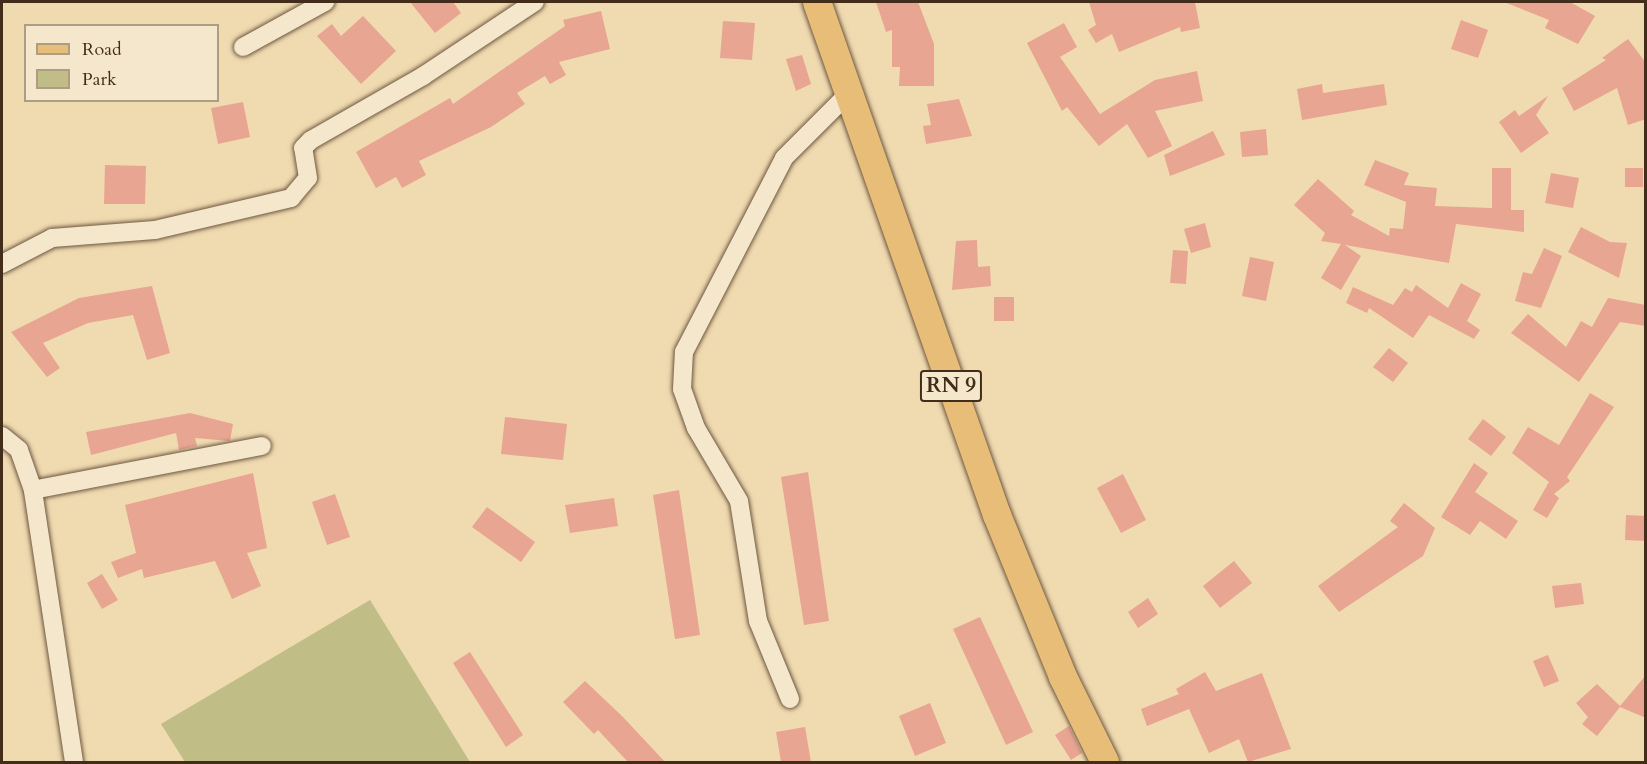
<!DOCTYPE html>
<style>
body{margin:0}
#map{position:relative;width:1647px;height:764px;overflow:hidden;background:#f0dab0;font-family:Cardo,serif}
div>[style]{position:absolute}
.green>*{inset:0;background:#c0bd87}
.building>*{inset:0;background:#e8a592}
.roads{filter:drop-shadow(0 0 2px #6e5840) drop-shadow(0 0 2px #6e5840)}
.street>*{height:18px;margin:-9px;padding:0 9px;transform-origin:9px;border-radius:9px;background:#f5e7cc}
.primary>*{height:28px;margin:-14px;padding:0 14px;transform-origin:14px;border-radius:14px;background:#e8bd78}
span{translate:-50% -50%;white-space:nowrap;text-align:center;line-height:1.15;-webkit-text-stroke:6px #f5e7cc;paint-order:stroke}
.shield-label span{padding:2px 4px;background:#f5e7cc;border:2px solid;border-radius:4px;-webkit-text-stroke-width:0}
.shield-label{font-size:21px;color:#422d1a;font-weight:700}
.frame{position:absolute;inset:0;border:3px solid #422d1a;pointer-events:none}
.legend{position:absolute;left:24px;top:24px;width:195px;height:78px;box-sizing:border-box;background:#f5e7cc;border:2px solid #ad9d85;margin:0;padding:8px 10px;list-style:none;font-size:18px;color:#422d1a}
.legend li{display:flex;align-items:center;gap:12px;height:30px}
.legend b{width:30px;border:2px solid #ad9d85}
</style>
<div id="map">
<div class="green">
<div style="clip-path:polygon(370px 600px,470px 762px,185px 762px,161px 724px)"></div>
</div>
<div class="building">
<div style="clip-path:polygon(410px 2px,453px 2px,461px 13px,435px 33px)"></div>
<div style="clip-path:polygon(876px 2px,918px 2px,934px 44px,934px 86px,899px 86px,900px 67px,892px 67px,892px 30px,886px 32px)"></div>
<div style="clip-path:polygon(1089px 2px,1195px 2px,1200px 28px,1181px 32px,1180px 27px,1119px 52px,1112px 34px,1096px 43px,1088px 30px,1096px 25px)"></div>
<div style="clip-path:polygon(1504px 2px,1570px 2px,1595px 16px,1578px 44px,1545px 28px,1549px 20px)"></div>
<div style="clip-path:polygon(601px 11px,610px 49px,559px 62px,566px 75px,550px 84px,545px 76px,517px 93px,525px 104px,491px 127px,419px 161px,426px 175px,402px 188px,396px 177px,376px 188px,356px 152px,450px 98px,453px 104px,565px 26px,563px 20px)"></div>
<div style="clip-path:polygon(363px 16px,396px 51px,361px 84px,317px 36px,332px 24px,341px 36px)"></div>
<div style="clip-path:polygon(1461px 20px,1488px 30px,1478px 58px,1451px 49px)"></div>
<div style="clip-path:polygon(723px 21px,755px 23px,752px 60px,720px 58px)"></div>
<div style="clip-path:polygon(1064px 23px,1077px 47px,1060px 57px,1100px 114px,1155px 80px,1197px 71px,1203px 101px,1155px 111px,1172px 146px,1148px 158px,1127px 124px,1099px 146px,1067px 107px,1062px 111px,1027px 43px)"></div>
<div style="clip-path:polygon(1628px 39px,1646px 63px,1646px 119px,1628px 125px,1617px 88px,1574px 111px,1562px 88px,1606px 60px,1602px 58px)"></div>
<div style="clip-path:polygon(802px 55px,811px 84px,796px 91px,786px 59px)"></div>
<div style="clip-path:polygon(1322px 84px,1323px 93px,1384px 84px,1387px 105px,1302px 120px,1297px 89px)"></div>
<div style="clip-path:polygon(1548px 96px,1536px 115px,1549px 133px,1521px 153px,1499px 122px,1515px 110px,1519px 116px)"></div>
<div style="clip-path:polygon(959px 99px,972px 136px,926px 144px,923px 126px,931px 125px,927px 104px)"></div>
<div style="clip-path:polygon(243px 102px,250px 137px,218px 144px,211px 108px)"></div>
<div style="clip-path:polygon(1266px 129px,1268px 155px,1242px 157px,1240px 132px)"></div>
<div style="clip-path:polygon(1213px 131px,1225px 155px,1170px 176px,1164px 155px)"></div>
<div style="clip-path:polygon(1375px 160px,1409px 173px,1404px 185px,1437px 188px,1435px 206px,1492px 208px,1492px 168px,1511px 168px,1511px 210px,1524px 210px,1524px 232px,1456px 224px,1449px 263px,1345px 245px,1361px 256px,1341px 290px,1321px 278px,1341px 244px,1321px 241px,1325px 233px,1294px 205px,1318px 179px,1354px 211px,1351px 215px,1389px 236px,1390px 228px,1403px 229px,1406px 202px,1364px 185px)"></div>
<div style="clip-path:polygon(105px 165px,146px 166px,145px 204px,104px 204px)"></div>
<div style="clip-path:polygon(1625px 168px,1643px 168px,1643px 187px,1625px 187px)"></div>
<div style="clip-path:polygon(1551px 173px,1579px 178px,1573px 208px,1545px 203px)"></div>
<div style="clip-path:polygon(1205px 223px,1211px 247px,1191px 253px,1184px 229px)"></div>
<div style="clip-path:polygon(1581px 227px,1610px 242px,1627px 243px,1619px 278px,1568px 252px)"></div>
<div style="clip-path:polygon(977px 240px,978px 267px,990px 266px,991px 286px,952px 290px,956px 241px)"></div>
<div style="clip-path:polygon(1544px 248px,1562px 256px,1541px 308px,1515px 301px,1523px 272px,1532px 274px)"></div>
<div style="clip-path:polygon(1173px 250px,1188px 251px,1186px 284px,1170px 283px)"></div>
<div style="clip-path:polygon(1250px 257px,1274px 262px,1266px 301px,1242px 296px)"></div>
<div style="clip-path:polygon(1461px 283px,1481px 294px,1467px 321px,1480px 330px,1474px 339px,1429px 315px,1413px 338px,1369px 308px,1367px 313px,1346px 303px,1353px 287px,1393px 305px,1405px 288px,1412px 292px,1416px 285px,1448px 308px)"></div>
<div style="clip-path:polygon(152px 286px,170px 353px,147px 360px,133px 315px,88px 323px,43px 343px,60px 368px,47px 377px,11px 332px,79px 298px)"></div>
<div style="clip-path:polygon(994px 297px,1014px 297px,1014px 321px,994px 321px)"></div>
<div style="clip-path:polygon(1608px 298px,1646px 305px,1646px 326px,1620px 322px,1579px 382px,1511px 333px,1528px 314px,1566px 347px,1581px 321px,1592px 327px)"></div>
<div style="clip-path:polygon(1389px 348px,1408px 363px,1393px 382px,1373px 367px)"></div>
<div style="clip-path:polygon(1590px 393px,1614px 407px,1567px 477px,1570px 481px,1554px 494px,1559px 498px,1547px 518px,1533px 510px,1549px 482px,1512px 453px,1528px 427px,1559px 445px)"></div>
<div style="clip-path:polygon(190px 413px,233px 424px,230px 441px,195px 438px,197px 446px,179px 450px,176px 433px,91px 455px,86px 432px)"></div>
<div style="clip-path:polygon(505px 417px,567px 424px,563px 460px,501px 454px)"></div>
<div style="clip-path:polygon(1483px 419px,1506px 437px,1491px 456px,1468px 439px)"></div>
<div style="clip-path:polygon(1474px 463px,1488px 473px,1475px 492px,1518px 521px,1506px 539px,1480px 521px,1470px 535px,1441px 517px)"></div>
<div style="clip-path:polygon(808px 472px,829px 621px,804px 625px,781px 477px)"></div>
<div style="clip-path:polygon(253px 473px,267px 548px,247px 553px,261px 586px,232px 599px,215px 561px,144px 578px,142px 569px,118px 578px,111px 562px,136px 553px,125px 505px)"></div>
<div style="clip-path:polygon(1123px 474px,1146px 520px,1121px 533px,1097px 488px)"></div>
<div style="clip-path:polygon(679px 490px,700px 635px,675px 639px,653px 495px)"></div>
<div style="clip-path:polygon(335px 494px,350px 537px,327px 545px,312px 502px)"></div>
<div style="clip-path:polygon(614px 498px,618px 526px,570px 533px,565px 505px)"></div>
<div style="clip-path:polygon(1404px 503px,1435px 528px,1423px 556px,1339px 612px,1318px 586px,1398px 527px,1390px 521px)"></div>
<div style="clip-path:polygon(487px 507px,535px 542px,521px 562px,472px 527px)"></div>
<div style="clip-path:polygon(1626px 515px,1646px 516px,1646px 541px,1625px 540px)"></div>
<div style="clip-path:polygon(1234px 561px,1252px 583px,1220px 608px,1203px 586px)"></div>
<div style="clip-path:polygon(102px 574px,118px 600px,102px 609px,87px 583px)"></div>
<div style="clip-path:polygon(1581px 583px,1584px 604px,1555px 608px,1552px 586px)"></div>
<div style="clip-path:polygon(1148px 598px,1158px 614px,1138px 628px,1128px 612px)"></div>
<div style="clip-path:polygon(980px 617px,1033px 732px,1006px 745px,953px 629px)"></div>
<div style="clip-path:polygon(470px 652px,523px 735px,506px 747px,453px 663px)"></div>
<div style="clip-path:polygon(1548px 655px,1559px 681px,1544px 687px,1533px 661px)"></div>
<div style="clip-path:polygon(1205px 672px,1216px 691px,1262px 673px,1291px 749px,1248px 762px,1239px 739px,1209px 753px,1189px 709px,1147px 726px,1141px 709px,1179px 694px,1176px 689px)"></div>
<div style="clip-path:polygon(1646px 675px,1646px 718px,1620px 707px,1597px 736px,1582px 724px,1588px 717px,1576px 703px,1597px 684px,1620px 706px)"></div>
<div style="clip-path:polygon(585px 681px,623px 717px,665px 762px,628px 762px,598px 730px,594px 734px,563px 702px)"></div>
<div style="clip-path:polygon(930px 703px,946px 743px,915px 756px,899px 716px)"></div>
<div style="clip-path:polygon(1069px 726px,1082px 753px,1071px 760px,1055px 735px)"></div>
<div style="clip-path:polygon(805px 727px,811px 762px,781px 762px,776px 732px)"></div>
</div>
<div class="roads">
<div class="street">
<div style="left:243px;top:47px;width:94px;rotate:-28.8deg"></div>
<div style="left:2px;top:264px;width:56px;rotate:-27.5deg"></div>
<div style="left:52px;top:238px;width:103px;rotate:-4.4deg"></div>
<div style="left:155px;top:230px;width:140px;rotate:-13.2deg"></div>
<div style="left:291px;top:198px;width:26px;rotate:-50deg"></div>
<div style="left:308px;top:178px;width:30px;rotate:-99deg"></div>
<div style="left:303px;top:148px;width:11px;rotate:-45deg"></div>
<div style="left:311px;top:140px;width:129px;rotate:-29.7deg"></div>
<div style="left:423px;top:76px;width:134px;rotate:-33.5deg"></div>
<div style="left:2px;top:436px;width:22px;rotate:39deg"></div>
<div style="left:19px;top:450px;width:42px;rotate:70.7deg"></div>
<div style="left:790px;top:699px;width:84px;rotate:-112.3deg"></div>
<div style="left:758px;top:621px;width:121px;rotate:-99deg"></div>
<div style="left:739px;top:501px;width:85px;rotate:-120.5deg"></div>
<div style="left:696px;top:428px;width:41px;rotate:-109.7deg"></div>
<div style="left:682px;top:389px;width:37px;rotate:-87deg"></div>
<div style="left:684px;top:352px;width:218px;rotate:-62.7deg"></div>
<div style="left:784px;top:158px;width:89px;rotate:-45deg"></div>
<div style="left:74px;top:762px;width:275px;rotate:-98.6deg"></div>
<div style="left:33px;top:490px;width:233px;rotate:-10.9deg"></div>
</div>
<div class="primary">
<div style="left:817px;top:2px;width:544px;rotate:70.67deg"></div>
<div style="left:997px;top:515px;width:175px;rotate:67.8deg"></div>
<div style="left:1063px;top:677px;width:95px;rotate:63.7deg"></div>
</div>
</div>
<div class="shield-label">
<span style="left:951px;top:386px">RN 9</span>
</div>
<div class="frame"></div>
<ul class="legend">
<li><b style="height:8px;background:#e8bd78"></b>Road</li>
<li><b style="height:16px;background:#c0bd87"></b>Park</li>
</ul>
</div>
